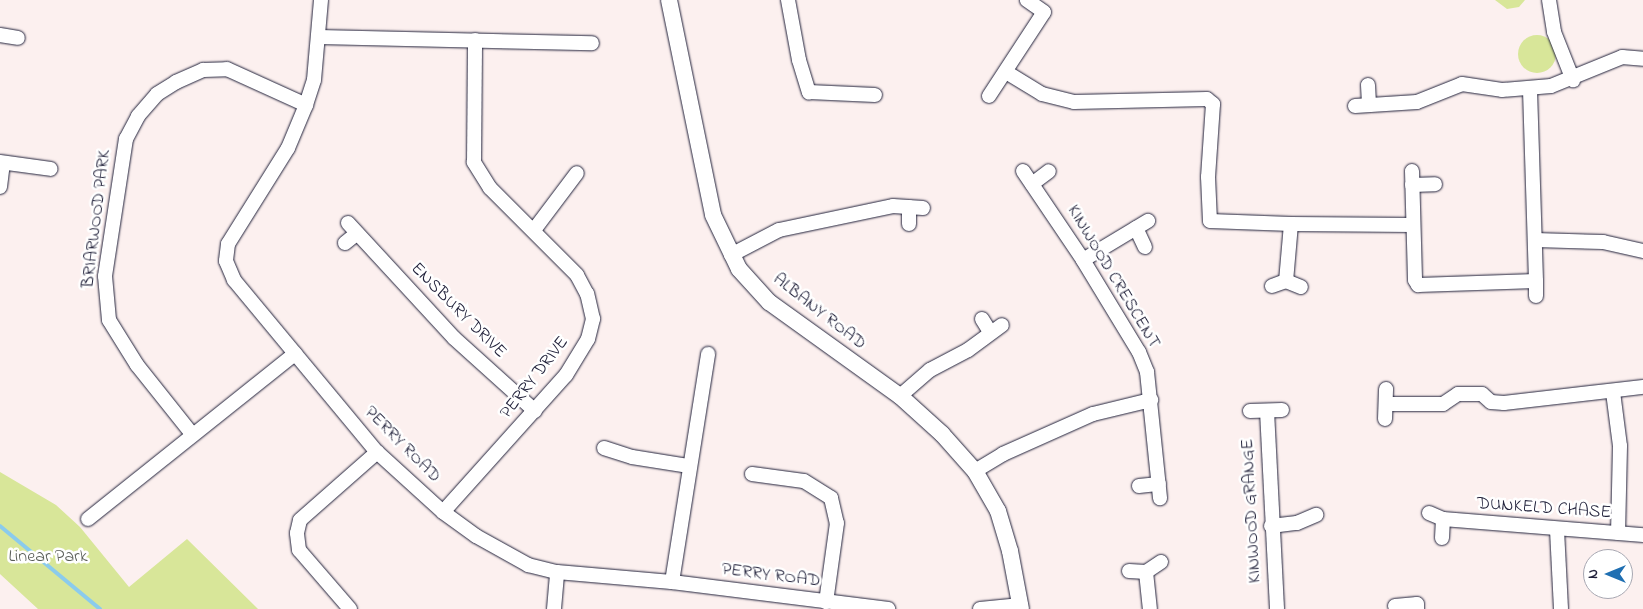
<!DOCTYPE html>
<style>
body{margin:0}
#map{position:relative;width:1643px;height:609px;overflow:hidden;background:#fcf0ef;font-family:"Indie Flower",sans-serif}
div>[style]{position:absolute}
.green>*{inset:0;background:#d8e699}
.round{border-radius:50%}
.stream>*{height:4px;margin:-2px;padding:0 2px;transform-origin:2px;border-radius:2px;background:#8bcbec}
.roads{filter:drop-shadow(0 0 1px #22223b) drop-shadow(0 0 1px #22223b)}
.minor>*{height:14px;margin:-7px;padding:0 7px;transform-origin:7px;border-radius:7px;background:#fff}
.tertiary>*{height:16px;margin:-8px;padding:0 8px;transform-origin:8px;border-radius:8px;background:#fff}
span{translate:-50% -50%;white-space:nowrap;text-align:center;line-height:1.15;-webkit-text-stroke:5px #fff;paint-order:stroke}
.street-label{font-size:18px;color:#22223b}
.park-label{font-size:18px;color:#595d57}
.north{position:absolute;left:1583px;top:549px;width:50px;height:50px;box-sizing:border-box;background:#fff;border:1px solid #a7a7b1;border-radius:50%;rotate:270deg;font-size:14px;font-weight:700;line-height:20px;text-align:center;color:#22223b}
.north::after{content:'';display:block;margin:auto;width:18px;height:22px;background:#1f6fb2;clip-path:polygon(50% 0,100% 100%,50% 72%,0 100%)}
</style>
<div id="map">
<div class="green">
<div style="clip-path:polygon(1495px 0,1525px 0,1519px 7px,1507px 9px)"></div>
<div class="round" style="left:1518px;top:35px;width:38px;height:38px"></div>
<div style="clip-path:polygon(0 472px,56px 505px,80px 527px,129px 587px,187px 539px,258px 609px,38px 609px,0 574px)"></div>
</div>
<div class="stream">
<div style="left:0;top:526px;width:130px;rotate:39.7deg"></div>
</div>
<div class="roads">
<div class="minor">
<div style="left:321px;top:0;width:80px;rotate:95deg"></div>
<div style="left:314px;top:80px;width:26px;rotate:108deg"></div>
<div style="left:306px;top:105px;width:47px;rotate:112.7deg"></div>
<div style="left:288px;top:148px;width:113px;rotate:122deg"></div>
<div style="left:228px;top:244px;width:17px;rotate:97deg"></div>
<div style="left:226px;top:261px;width:21px;rotate:67deg"></div>
<div style="left:234px;top:280px;width:224px;rotate:50.3deg"></div>
<div style="left:377px;top:452px;width:89px;rotate:42.3deg"></div>
<div style="left:443px;top:512px;width:41px;rotate:36deg"></div>
<div style="left:476px;top:536px;width:60px;rotate:29.1deg"></div>
<div style="left:528px;top:565px;width:30px;rotate:14deg"></div>
<div style="left:557px;top:572px;width:115px;rotate:5deg"></div>
<div style="left:672px;top:582px;width:218px;rotate:7.1deg"></div>
<div style="left:788px;top:0;width:61px;rotate:79.6deg"></div>
<div style="left:799px;top:60px;width:34px;rotate:73deg"></div>
<div style="left:809px;top:92px;width:66px;rotate:2.6deg"></div>
<div style="left:1549px;top:0;width:32px;rotate:81deg"></div>
<div style="left:1554px;top:32px;width:52px;rotate:68.4deg"></div>
<div style="left:0;top:35px;width:18px;rotate:9deg"></div>
<div style="left:319px;top:37px;width:273px;rotate:1.3deg"></div>
<div style="left:1006px;top:72px;width:42px;rotate:31.4deg"></div>
<div style="left:1042px;top:94px;width:33px;rotate:14deg"></div>
<div style="left:1074px;top:102px;width:133px;rotate:-1.3deg"></div>
<div style="left:1207px;top:99px;width:8px;rotate:40deg"></div>
<div style="left:1213px;top:104px;width:73px;rotate:93.9deg"></div>
<div style="left:1208px;top:177px;width:44px;rotate:87.4deg"></div>
<div style="left:1210px;top:221px;width:81px;rotate:2.1deg"></div>
<div style="left:1291px;top:224px;width:57px;rotate:95deg"></div>
<div style="left:1368px;top:85px;width:20px;rotate:87deg"></div>
<div style="left:989px;top:96px;width:100px;rotate:-56.8deg"></div>
<div style="left:1044px;top:12px;width:21px;rotate:-145deg"></div>
<div style="left:1355px;top:106px;width:62px;rotate:-3.7deg"></div>
<div style="left:1417px;top:102px;width:48px;rotate:-21.8deg"></div>
<div style="left:1462px;top:84px;width:40px;rotate:8.5deg"></div>
<div style="left:1502px;top:90px;width:49px;rotate:-4.7deg"></div>
<div style="left:1551px;top:86px;width:77px;rotate:-22.2deg"></div>
<div style="left:1622px;top:57px;width:21px;rotate:5deg"></div>
<div style="left:0;top:162px;width:51px;rotate:7.8deg"></div>
<div style="left:1023px;top:171px;width:107px;rotate:56deg"></div>
<div style="left:1083px;top:260px;width:108px;rotate:58.7deg"></div>
<div style="left:1139px;top:352px;width:22px;rotate:68deg"></div>
<div style="left:1147px;top:372px;width:127px;rotate:84.1deg"></div>
<div style="left:1412px;top:171px;width:109px;rotate:88.4deg"></div>
<div style="left:1415px;top:280px;width:6px;rotate:59deg"></div>
<div style="left:1418px;top:285px;width:118px;rotate:-1.9deg"></div>
<div style="left:1536px;top:281px;width:192px;rotate:-91.8deg"></div>
<div style="left:1032px;top:184px;width:21px;rotate:-37deg"></div>
<div style="left:1412px;top:185px;width:23px;rotate:-2deg"></div>
<div style="left:0;top:187px;width:24px;rotate:-83deg"></div>
<div style="left:909px;top:207px;width:17px;rotate:90deg"></div>
<div style="left:348px;top:223px;width:156px;rotate:47.3deg"></div>
<div style="left:454px;top:338px;width:109px;rotate:42deg"></div>
<div style="left:1291px;top:224px;width:122px;rotate:0.5deg"></div>
<div style="left:1136px;top:228px;width:21px;rotate:65deg"></div>
<div style="left:534px;top:230px;width:71px;rotate:-53deg"></div>
<div style="left:1535px;top:240px;width:68px;rotate:1.7deg"></div>
<div style="left:1603px;top:242px;width:41px;rotate:12.7deg"></div>
<div style="left:345px;top:243px;width:14px;rotate:-39deg"></div>
<div style="left:731px;top:255px;width:54px;rotate:-27.5deg"></div>
<div style="left:779px;top:230px;width:116px;rotate:-11.9deg"></div>
<div style="left:893px;top:206px;width:30px;rotate:4deg"></div>
<div style="left:1083px;top:260px;width:76px;rotate:-31deg"></div>
<div style="left:1536px;top:281px;width:15px;rotate:90deg"></div>
<div style="left:1272px;top:286px;width:15px;rotate:-20deg"></div>
<div style="left:1286px;top:281px;width:16px;rotate:22deg"></div>
<div style="left:982px;top:319px;width:15px;rotate:58deg"></div>
<div style="left:1613px;top:392px;width:54px;rotate:82.6deg"></div>
<div style="left:1620px;top:446px;width:87px;rotate:91.3deg"></div>
<div style="left:900px;top:396px;width:40px;rotate:-41deg"></div>
<div style="left:930px;top:370px;width:43px;rotate:-27.8deg"></div>
<div style="left:968px;top:350px;width:42px;rotate:-36.3deg"></div>
<div style="left:1386px;top:404px;width:57px"></div>
<div style="left:1443px;top:404px;width:18px;rotate:-34deg"></div>
<div style="left:1458px;top:394px;width:24px"></div>
<div style="left:1482px;top:394px;width:12px;rotate:42deg"></div>
<div style="left:1491px;top:402px;width:13px;rotate:4deg"></div>
<div style="left:1504px;top:403px;width:140px;rotate:-6.6deg"></div>
<div style="left:1250px;top:411px;width:32px;rotate:-2deg"></div>
<div style="left:1267px;top:411px;width:198px;rotate:87.1deg"></div>
<div style="left:1385px;top:419px;width:30px;rotate:-88deg"></div>
<div style="left:192px;top:434px;width:88px;rotate:-128.6deg"></div>
<div style="left:137px;top:365px;width:53px;rotate:-121.9deg"></div>
<div style="left:109px;top:320px;width:44px;rotate:-95.2deg"></div>
<div style="left:105px;top:276px;width:139px;rotate:-81.3deg"></div>
<div style="left:126px;top:139px;width:26px;rotate:-62deg"></div>
<div style="left:138px;top:116px;width:29px;rotate:-49deg"></div>
<div style="left:157px;top:94px;width:22px;rotate:-32deg"></div>
<div style="left:176px;top:82px;width:30px;rotate:-24deg"></div>
<div style="left:203px;top:70px;width:24px;rotate:-2deg"></div>
<div style="left:227px;top:69px;width:87px;rotate:24.5deg"></div>
<div style="left:604px;top:448px;width:29px;rotate:18deg"></div>
<div style="left:632px;top:457px;width:58px;rotate:9deg"></div>
<div style="left:975px;top:471px;width:33px;rotate:-31deg"></div>
<div style="left:1003px;top:454px;width:98px;rotate:-24deg"></div>
<div style="left:1093px;top:414px;width:60px;rotate:-13.6deg"></div>
<div style="left:752px;top:474px;width:52px;rotate:7.7deg"></div>
<div style="left:804px;top:481px;width:32px;rotate:32deg"></div>
<div style="left:831px;top:498px;width:26px;rotate:77deg"></div>
<div style="left:837px;top:523px;width:80px;rotate:97.9deg"></div>
<div style="left:1139px;top:486px;width:20px;rotate:-6deg"></div>
<div style="left:443px;top:512px;width:184px;rotate:-48.1deg"></div>
<div style="left:566px;top:375px;width:42px;rotate:-58.6deg"></div>
<div style="left:588px;top:339px;width:21px;rotate:-76deg"></div>
<div style="left:593px;top:319px;width:26px;rotate:-103deg"></div>
<div style="left:587px;top:294px;width:21px;rotate:-118deg"></div>
<div style="left:577px;top:275px;width:123px;rotate:-135deg"></div>
<div style="left:490px;top:188px;width:31px;rotate:-122deg"></div>
<div style="left:474px;top:162px;width:122px;rotate:-89.5deg"></div>
<div style="left:1429px;top:513px;width:15px;rotate:23deg"></div>
<div style="left:1443px;top:519px;width:201px;rotate:4.6deg"></div>
<div style="left:88px;top:519px;width:265px;rotate:-38.6deg"></div>
<div style="left:1271px;top:526px;width:26px;rotate:-7deg"></div>
<div style="left:1297px;top:523px;width:21px;rotate:-23deg"></div>
<div style="left:1557px;top:530px;width:79px;rotate:87.1deg"></div>
<div style="left:1442px;top:538px;width:19px;rotate:-87deg"></div>
<div style="left:1129px;top:571px;width:17px;rotate:3deg"></div>
<div style="left:1146px;top:572px;width:18px;rotate:-34deg"></div>
<div style="left:1146px;top:572px;width:37px;rotate:84deg"></div>
<div style="left:672px;top:582px;width:231px;rotate:-81deg"></div>
<div style="left:1395px;top:606px;width:22px;rotate:-5deg"></div>
<div style="left:1417px;top:604px;width:5px;rotate:90deg"></div>
<div style="left:350px;top:609px;width:78px;rotate:-130.8deg"></div>
<div style="left:299px;top:550px;width:17px;rotate:-97deg"></div>
<div style="left:297px;top:533px;width:13px;rotate:-77deg"></div>
<div style="left:300px;top:520px;width:103px;rotate:-41.4deg"></div>
<div style="left:554px;top:609px;width:37px;rotate:-85deg"></div>
<div style="left:980px;top:609px;width:41px;rotate:-5.6deg"></div>
</div>
<div class="tertiary">
<div style="left:669px;top:0;width:219px;rotate:78.4deg"></div>
<div style="left:713px;top:215px;width:60px;rotate:64.3deg"></div>
<div style="left:739px;top:269px;width:45px;rotate:47.7deg"></div>
<div style="left:769px;top:302px;width:161px;rotate:35.7deg"></div>
<div style="left:900px;top:396px;width:57px;rotate:42.1deg"></div>
<div style="left:942px;top:434px;width:50px;rotate:48.3deg"></div>
<div style="left:975px;top:471px;width:46px;rotate:60.1deg"></div>
<div style="left:998px;top:511px;width:42px;rotate:73.3deg"></div>
<div style="left:1010px;top:551px;width:59px;rotate:79.3deg"></div>
</div>
</div>
<div class="street-label">
<span style="left:97px;top:219px;rotate:-83deg">BRIARWOOD PARK</span>
<span style="left:1113px;top:277px;rotate:59deg">KINWOOD CRESCENT</span>
<span style="left:458px;top:311px;rotate:45deg">ENSBURY DRIVE</span>
<span style="left:819px;top:312px;rotate:38deg">ALBANY ROAD</span>
<span style="left:535px;top:378px;rotate:-52deg">PERRY DRIVE</span>
<span style="left:402px;top:445px;rotate:45deg">PERRY ROAD</span>
<span style="left:1544px;top:509px;rotate:4deg">DUNKELD CHASE</span>
<span style="left:1252px;top:511px;rotate:-93deg">KINWOOD GRANGE</span>
<span style="left:771px;top:576px;rotate:7deg">PERRY ROAD</span>
</div>
<div class="park-label">
<span style="left:48px;top:557px">Linear Park</span>
</div>
<div class="north">N</div>
</div>
